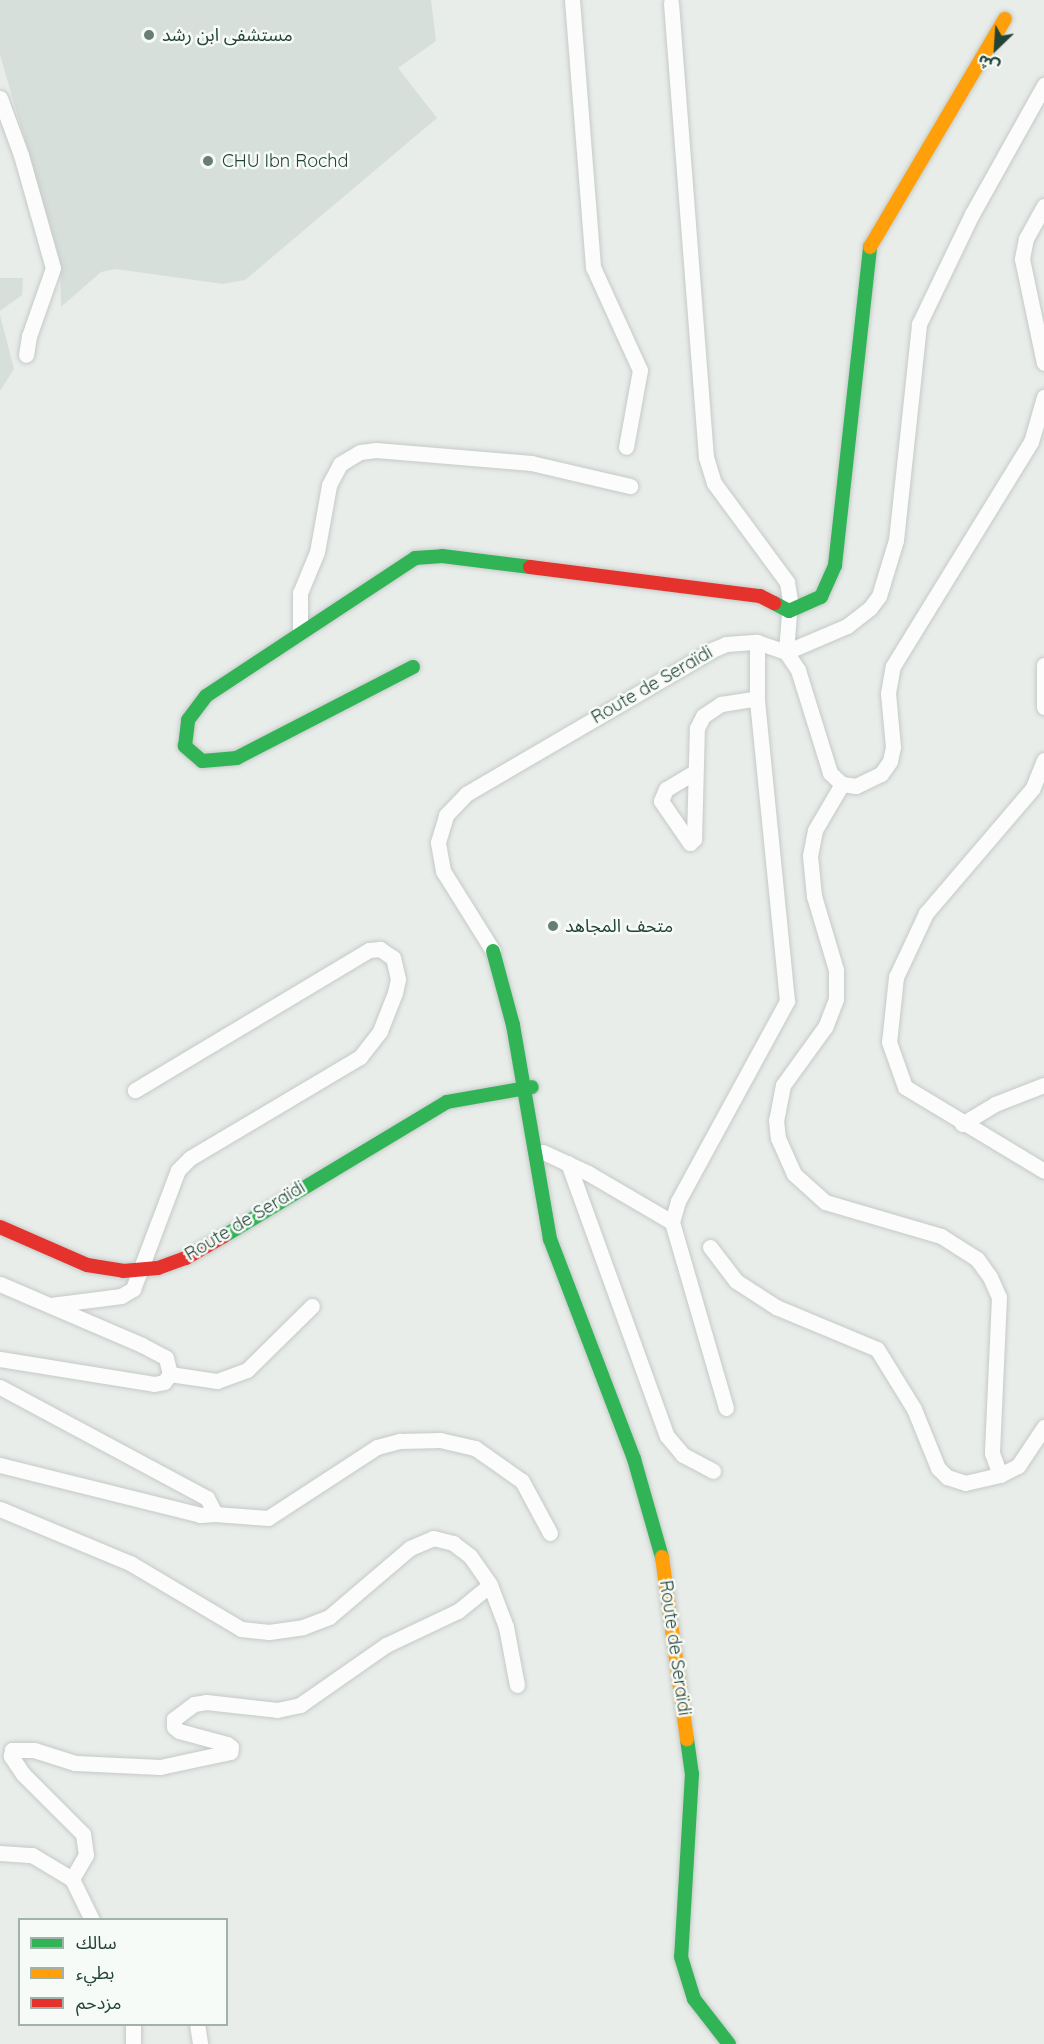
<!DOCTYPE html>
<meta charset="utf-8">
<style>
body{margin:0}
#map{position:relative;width:1044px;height:2044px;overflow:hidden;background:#e8edea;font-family:Quicksand,"Noto Sans Arabic",sans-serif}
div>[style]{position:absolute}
.built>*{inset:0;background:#d6dfda}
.roads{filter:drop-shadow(0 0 2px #c5cac7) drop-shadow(0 0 2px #c5cac7)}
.street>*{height:15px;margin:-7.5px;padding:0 7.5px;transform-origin:7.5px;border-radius:7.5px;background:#fcfcfc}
.fast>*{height:14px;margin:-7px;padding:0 7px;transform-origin:7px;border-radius:7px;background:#30b455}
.slow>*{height:14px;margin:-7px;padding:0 7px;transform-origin:7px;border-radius:7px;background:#ff9f0a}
.jam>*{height:14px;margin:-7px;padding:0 7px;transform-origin:7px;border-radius:7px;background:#e5322d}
.dots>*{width:16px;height:16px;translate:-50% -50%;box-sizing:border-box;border:3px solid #f7fbf8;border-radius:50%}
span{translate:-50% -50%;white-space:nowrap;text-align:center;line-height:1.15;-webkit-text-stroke:5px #f7fbf8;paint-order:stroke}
.poi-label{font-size:18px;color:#234336}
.left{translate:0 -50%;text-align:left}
.street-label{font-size:18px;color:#234336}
.legend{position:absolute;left:18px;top:1918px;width:210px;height:108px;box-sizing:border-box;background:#f7fbf8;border:2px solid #a2b1aa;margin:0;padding:8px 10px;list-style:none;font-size:18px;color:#234336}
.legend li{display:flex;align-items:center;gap:12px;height:30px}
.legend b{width:30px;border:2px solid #a2b1aa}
.north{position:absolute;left:966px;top:18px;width:60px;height:60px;-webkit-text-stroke:4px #f7fbf8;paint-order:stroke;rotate:205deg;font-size:16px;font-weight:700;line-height:24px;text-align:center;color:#234336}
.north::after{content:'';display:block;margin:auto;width:21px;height:27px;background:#234336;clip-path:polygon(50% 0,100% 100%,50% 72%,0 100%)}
</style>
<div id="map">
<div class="built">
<div style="clip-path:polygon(0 0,431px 0,436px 41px,398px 68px,437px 118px,245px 280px,223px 284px,116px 269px,101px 272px,61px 307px,60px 260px,0 55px)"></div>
<div style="clip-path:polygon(0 278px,23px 278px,22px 295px,0 311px)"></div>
<div style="clip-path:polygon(0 315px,14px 369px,0 391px)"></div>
</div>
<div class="roads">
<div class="street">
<div style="left:572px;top:0;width:268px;rotate:85.5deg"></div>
<div style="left:593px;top:267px;width:113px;rotate:65.5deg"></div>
<div style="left:640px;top:370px;width:78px;rotate:100.3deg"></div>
<div style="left:671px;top:3px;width:455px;rotate:85.6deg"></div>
<div style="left:706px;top:457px;width:27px;rotate:73deg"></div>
<div style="left:714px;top:483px;width:123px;rotate:53.6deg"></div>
<div style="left:787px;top:582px;width:19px;rotate:81deg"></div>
<div style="left:790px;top:601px;width:51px;rotate:94.5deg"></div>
<div style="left:786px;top:652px;width:66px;rotate:-23.1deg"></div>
<div style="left:847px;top:626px;width:29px;rotate:-38deg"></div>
<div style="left:870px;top:608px;width:15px;rotate:-53deg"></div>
<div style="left:879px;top:596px;width:59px;rotate:-73.1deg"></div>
<div style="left:896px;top:540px;width:217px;rotate:-83.9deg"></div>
<div style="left:919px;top:324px;width:122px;rotate:-64.3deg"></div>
<div style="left:972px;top:214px;width:148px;rotate:-60.8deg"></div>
<div style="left:0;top:98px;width:61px;rotate:69.8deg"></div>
<div style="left:21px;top:155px;width:117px;rotate:74.2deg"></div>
<div style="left:53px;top:268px;width:72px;rotate:109.4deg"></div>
<div style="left:29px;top:336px;width:19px;rotate:99deg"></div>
<div style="left:1044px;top:206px;width:37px;rotate:119deg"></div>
<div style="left:1026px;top:238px;width:21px;rotate:101deg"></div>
<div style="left:1022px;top:259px;width:106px;rotate:78.1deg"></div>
<div style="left:300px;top:632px;width:39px;rotate:-90deg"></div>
<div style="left:300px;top:593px;width:44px;rotate:-67.5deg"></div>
<div style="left:317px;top:552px;width:68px;rotate:-79.8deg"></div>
<div style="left:329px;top:485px;width:24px;rotate:-62deg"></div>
<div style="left:340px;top:464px;width:23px;rotate:-31deg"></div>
<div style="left:360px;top:452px;width:16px;rotate:-7deg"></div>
<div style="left:376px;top:450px;width:156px;rotate:4.8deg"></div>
<div style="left:531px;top:463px;width:102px;rotate:13.1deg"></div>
<div style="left:1044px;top:665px;width:42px;rotate:90deg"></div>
<div style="left:1044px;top:760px;width:31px;rotate:112deg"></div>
<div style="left:1032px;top:789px;width:163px;rotate:130.5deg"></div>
<div style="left:926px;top:913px;width:71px;rotate:115.1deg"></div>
<div style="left:896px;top:977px;width:65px;rotate:96.1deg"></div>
<div style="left:889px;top:1042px;width:48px;rotate:70.4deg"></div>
<div style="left:905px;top:1087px;width:162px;rotate:31.1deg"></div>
<div style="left:693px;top:773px;width:31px;rotate:149deg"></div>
<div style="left:666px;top:789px;width:13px;rotate:113deg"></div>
<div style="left:661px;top:801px;width:51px;rotate:55.4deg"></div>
<div style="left:690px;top:843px;width:6px;rotate:-45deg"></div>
<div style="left:694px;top:839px;width:111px;rotate:-88.5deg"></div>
<div style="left:697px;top:728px;width:13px;rotate:-63deg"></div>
<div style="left:703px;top:716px;width:22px;rotate:-34deg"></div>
<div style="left:721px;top:704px;width:36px;rotate:-9deg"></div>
<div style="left:842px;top:784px;width:53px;rotate:120.4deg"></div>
<div style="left:815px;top:830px;width:26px;rotate:101deg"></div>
<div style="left:810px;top:856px;width:40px;rotate:84.3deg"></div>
<div style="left:814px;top:896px;width:77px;rotate:73.4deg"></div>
<div style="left:836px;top:970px;width:29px;rotate:90deg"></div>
<div style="left:836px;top:999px;width:30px;rotate:111deg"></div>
<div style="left:825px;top:1027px;width:72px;rotate:125.9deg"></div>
<div style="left:783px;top:1085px;width:36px;rotate:101deg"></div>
<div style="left:776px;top:1120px;width:18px;rotate:84deg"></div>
<div style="left:778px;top:1138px;width:39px;rotate:66deg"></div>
<div style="left:794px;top:1174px;width:42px;rotate:42.1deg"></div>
<div style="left:825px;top:1202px;width:121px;rotate:16.3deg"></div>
<div style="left:941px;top:1236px;width:43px;rotate:32.6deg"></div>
<div style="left:977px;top:1259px;width:22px;rotate:54deg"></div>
<div style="left:990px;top:1277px;width:22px;rotate:66deg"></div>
<div style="left:999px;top:1297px;width:156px;rotate:92.6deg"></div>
<div style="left:992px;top:1453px;width:23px;rotate:70deg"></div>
<div style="left:493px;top:951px;width:94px;rotate:-122deg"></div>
<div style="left:443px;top:871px;width:29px;rotate:-100deg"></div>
<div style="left:438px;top:842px;width:28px;rotate:-73deg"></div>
<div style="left:446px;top:815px;width:29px;rotate:-46deg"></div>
<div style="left:466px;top:794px;width:285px;rotate:-30.3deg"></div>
<div style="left:712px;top:650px;width:15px;rotate:-23deg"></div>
<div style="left:726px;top:644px;width:31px;rotate:-4deg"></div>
<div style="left:757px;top:642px;width:31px;rotate:19deg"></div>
<div style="left:786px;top:652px;width:22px;rotate:56deg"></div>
<div style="left:798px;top:670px;width:108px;rotate:72.7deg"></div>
<div style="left:830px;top:773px;width:16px;rotate:43deg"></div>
<div style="left:842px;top:784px;width:14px;rotate:8deg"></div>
<div style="left:856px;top:786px;width:28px;rotate:-26deg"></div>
<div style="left:881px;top:774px;width:16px;rotate:-55deg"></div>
<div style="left:890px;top:761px;width:14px;rotate:-78deg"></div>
<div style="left:893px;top:747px;width:54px;rotate:-95.3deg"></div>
<div style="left:888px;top:693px;width:27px;rotate:-80deg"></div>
<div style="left:893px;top:666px;width:263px;rotate:-58.4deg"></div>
<div style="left:1031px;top:442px;width:47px;rotate:-73.9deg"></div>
<div style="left:962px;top:1124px;width:39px;rotate:-31deg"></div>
<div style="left:995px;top:1104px;width:53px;rotate:-21.2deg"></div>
<div style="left:543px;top:1152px;width:50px;rotate:25deg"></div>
<div style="left:588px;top:1173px;width:97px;rotate:30.3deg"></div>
<div style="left:568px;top:1163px;width:290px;rotate:70.1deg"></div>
<div style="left:667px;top:1436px;width:25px;rotate:50deg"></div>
<div style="left:683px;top:1455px;width:34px;rotate:28deg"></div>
<div style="left:710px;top:1247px;width:43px;rotate:52.6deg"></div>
<div style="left:736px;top:1281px;width:48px;rotate:33deg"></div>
<div style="left:776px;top:1307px;width:109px;rotate:22.6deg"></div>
<div style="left:877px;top:1349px;width:70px;rotate:58.3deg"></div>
<div style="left:914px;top:1409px;width:64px;rotate:67.9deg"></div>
<div style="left:938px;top:1468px;width:13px;rotate:45deg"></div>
<div style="left:947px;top:1477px;width:19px;rotate:18deg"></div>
<div style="left:965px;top:1483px;width:36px;rotate:-13deg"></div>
<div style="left:1000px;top:1475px;width:20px;rotate:-27deg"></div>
<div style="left:1018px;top:1466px;width:47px;rotate:-56.3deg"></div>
<div style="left:0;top:1284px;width:155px;rotate:23.2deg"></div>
<div style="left:142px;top:1345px;width:27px;rotate:28deg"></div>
<div style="left:166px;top:1358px;width:16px;rotate:76deg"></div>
<div style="left:51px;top:1305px;width:71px;rotate:-7.3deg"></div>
<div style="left:121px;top:1296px;width:14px;rotate:-30deg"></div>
<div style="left:133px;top:1289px;width:127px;rotate:-69.3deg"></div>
<div style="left:178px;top:1170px;width:17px;rotate:-45deg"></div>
<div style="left:190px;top:1158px;width:198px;rotate:-30.7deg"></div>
<div style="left:360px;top:1057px;width:33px;rotate:-52deg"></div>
<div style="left:380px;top:1031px;width:41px;rotate:-68.5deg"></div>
<div style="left:395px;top:993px;width:14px;rotate:-78deg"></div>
<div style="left:398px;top:979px;width:22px;rotate:-103deg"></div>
<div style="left:393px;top:958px;width:16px;rotate:-145deg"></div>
<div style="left:380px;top:949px;width:11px;rotate:175deg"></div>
<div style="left:369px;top:950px;width:273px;rotate:149.1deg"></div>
<div style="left:0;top:1359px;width:156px;rotate:9.2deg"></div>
<div style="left:154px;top:1384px;width:10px;rotate:-11deg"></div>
<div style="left:164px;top:1382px;width:10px;rotate:-53deg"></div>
<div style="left:170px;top:1374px;width:48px;rotate:8.5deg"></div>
<div style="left:217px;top:1381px;width:32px;rotate:-20deg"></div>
<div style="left:247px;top:1370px;width:91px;rotate:-44.6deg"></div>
<div style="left:0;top:1387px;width:235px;rotate:28.2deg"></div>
<div style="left:207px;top:1498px;width:18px;rotate:63deg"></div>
<div style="left:215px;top:1514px;width:53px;rotate:4.3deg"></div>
<div style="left:268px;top:1518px;width:130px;rotate:-33.1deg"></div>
<div style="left:377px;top:1447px;width:24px;rotate:-15deg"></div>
<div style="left:400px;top:1441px;width:40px;rotate:-1.4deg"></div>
<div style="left:440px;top:1440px;width:36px;rotate:13deg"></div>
<div style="left:475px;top:1448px;width:57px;rotate:35.1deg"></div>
<div style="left:522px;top:1481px;width:59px;rotate:61.7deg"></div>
<div style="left:726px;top:1408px;width:194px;rotate:-106.2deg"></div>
<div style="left:672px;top:1222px;width:22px;rotate:-74deg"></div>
<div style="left:678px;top:1201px;width:228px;rotate:-61.4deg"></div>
<div style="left:787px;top:1001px;width:304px;rotate:-95.7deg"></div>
<div style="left:757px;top:698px;width:56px;rotate:-90deg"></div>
<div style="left:0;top:1465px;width:206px;rotate:14deg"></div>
<div style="left:200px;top:1515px;width:15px;rotate:-4deg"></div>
<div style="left:0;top:1509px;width:141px;rotate:22.6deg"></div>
<div style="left:130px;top:1563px;width:129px;rotate:30.7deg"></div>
<div style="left:241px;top:1629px;width:28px;rotate:6deg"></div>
<div style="left:269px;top:1632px;width:34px;rotate:-8deg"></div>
<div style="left:303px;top:1627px;width:28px;rotate:-21deg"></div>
<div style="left:329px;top:1617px;width:106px;rotate:-40.4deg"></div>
<div style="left:410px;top:1548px;width:25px;rotate:-23deg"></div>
<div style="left:433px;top:1538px;width:21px;rotate:14deg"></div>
<div style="left:453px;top:1543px;width:21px;rotate:37deg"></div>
<div style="left:470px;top:1556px;width:35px;rotate:55deg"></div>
<div style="left:490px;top:1585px;width:45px;rotate:69.1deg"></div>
<div style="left:506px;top:1627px;width:59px;rotate:79.3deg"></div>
<div style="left:0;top:1853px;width:32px;rotate:4deg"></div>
<div style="left:32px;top:1855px;width:47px;rotate:31deg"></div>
<div style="left:72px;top:1879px;width:46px;rotate:64deg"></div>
<div style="left:72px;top:1879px;width:28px;rotate:-60deg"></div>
<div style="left:86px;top:1855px;width:21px;rotate:-98deg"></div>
<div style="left:83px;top:1834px;width:85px;rotate:-135deg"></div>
<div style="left:23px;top:1774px;width:22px;rotate:-124deg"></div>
<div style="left:11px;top:1756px;width:6px;rotate:-81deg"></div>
<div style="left:12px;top:1750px;width:22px"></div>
<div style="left:34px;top:1750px;width:43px;rotate:17.6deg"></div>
<div style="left:75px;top:1763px;width:85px;rotate:2.7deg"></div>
<div style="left:160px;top:1767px;width:72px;rotate:-12.1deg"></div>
<div style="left:230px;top:1752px;width:5px;rotate:-79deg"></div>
<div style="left:231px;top:1747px;width:5px;rotate:-143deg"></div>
<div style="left:227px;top:1744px;width:50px;rotate:-164.8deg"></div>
<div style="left:179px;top:1731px;width:6px;rotate:-141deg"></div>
<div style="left:174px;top:1727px;width:8px;rotate:-90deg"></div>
<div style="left:174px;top:1719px;width:25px;rotate:-37deg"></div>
<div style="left:194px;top:1704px;width:12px;rotate:-9deg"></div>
<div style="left:206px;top:1702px;width:71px;rotate:6.4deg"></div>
<div style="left:277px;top:1710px;width:24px;rotate:-12deg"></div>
<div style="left:300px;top:1705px;width:105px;rotate:-34.9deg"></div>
<div style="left:386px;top:1645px;width:80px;rotate:-25.3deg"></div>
<div style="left:458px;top:1611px;width:41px;rotate:-39.1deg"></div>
<div style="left:197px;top:2024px;width:20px;rotate:81deg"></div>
<div style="left:133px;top:2044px;width:20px;rotate:-90deg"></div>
</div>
<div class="fast">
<div style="left:774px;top:603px;width:17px;rotate:28deg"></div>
<div style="left:789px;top:611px;width:35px;rotate:-24deg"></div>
<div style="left:821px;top:597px;width:35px;rotate:-66deg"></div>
<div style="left:835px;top:565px;width:320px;rotate:-83.7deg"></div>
<div style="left:413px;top:667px;width:198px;rotate:152.7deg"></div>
<div style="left:237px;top:758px;width:35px;rotate:175deg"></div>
<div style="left:202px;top:761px;width:23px;rotate:-139deg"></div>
<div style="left:185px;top:746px;width:26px;rotate:-83deg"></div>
<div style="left:188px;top:720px;width:30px;rotate:-53deg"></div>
<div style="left:206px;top:696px;width:250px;rotate:-33.4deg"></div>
<div style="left:415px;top:558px;width:27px;rotate:-4deg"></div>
<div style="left:442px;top:556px;width:89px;rotate:7.1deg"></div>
<div style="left:493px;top:951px;width:77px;rotate:74.9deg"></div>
<div style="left:513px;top:1025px;width:217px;rotate:80.2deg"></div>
<div style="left:550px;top:1239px;width:235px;rotate:69.1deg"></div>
<div style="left:634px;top:1459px;width:102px;rotate:74.1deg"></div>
<div style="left:224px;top:1236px;width:260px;rotate:-31deg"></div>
<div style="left:447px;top:1102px;width:86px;rotate:-10deg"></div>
<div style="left:687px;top:1739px;width:35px;rotate:82deg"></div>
<div style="left:692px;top:1774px;width:183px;rotate:93.4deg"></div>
<div style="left:681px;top:1957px;width:44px;rotate:72.8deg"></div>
<div style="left:694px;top:1999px;width:57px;rotate:52.1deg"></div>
</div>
<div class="slow">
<div style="left:870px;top:247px;width:265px;rotate:-59.4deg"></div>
<div style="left:662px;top:1557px;width:184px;rotate:82.2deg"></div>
</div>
<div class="jam">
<div style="left:530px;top:567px;width:232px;rotate:7.2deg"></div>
<div style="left:760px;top:596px;width:16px;rotate:27deg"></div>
<div style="left:0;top:1227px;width:95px;rotate:23.6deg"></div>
<div style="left:87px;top:1265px;width:36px;rotate:9deg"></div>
<div style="left:123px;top:1271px;width:35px;rotate:-5deg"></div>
<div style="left:158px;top:1268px;width:30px;rotate:-20deg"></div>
<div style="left:186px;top:1258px;width:44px;rotate:-30.1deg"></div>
</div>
</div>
<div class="dots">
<div style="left:149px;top:35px;background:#687e75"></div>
<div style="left:208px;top:161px;background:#687e75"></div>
<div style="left:553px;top:926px;background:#687e75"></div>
</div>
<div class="poi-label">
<span class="left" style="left:162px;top:35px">مستشفى ابن رشد</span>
<span class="left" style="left:222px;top:161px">CHU Ibn Rochd</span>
<span class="left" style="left:565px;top:926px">متحف المجاهد</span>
</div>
<div class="street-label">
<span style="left:652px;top:685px;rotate:-30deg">Route de Seraïdi</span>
<span style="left:245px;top:1221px;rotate:-31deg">Route de Seraïdi</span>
<span style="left:675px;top:1648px;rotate:82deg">Route de Seraïdi</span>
</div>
<ul class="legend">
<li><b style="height:8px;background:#30b455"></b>سالك</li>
<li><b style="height:8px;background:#ff9f0a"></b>بطيء</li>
<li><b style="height:8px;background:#e5322d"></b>مزدحم</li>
</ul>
<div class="north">ش</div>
</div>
